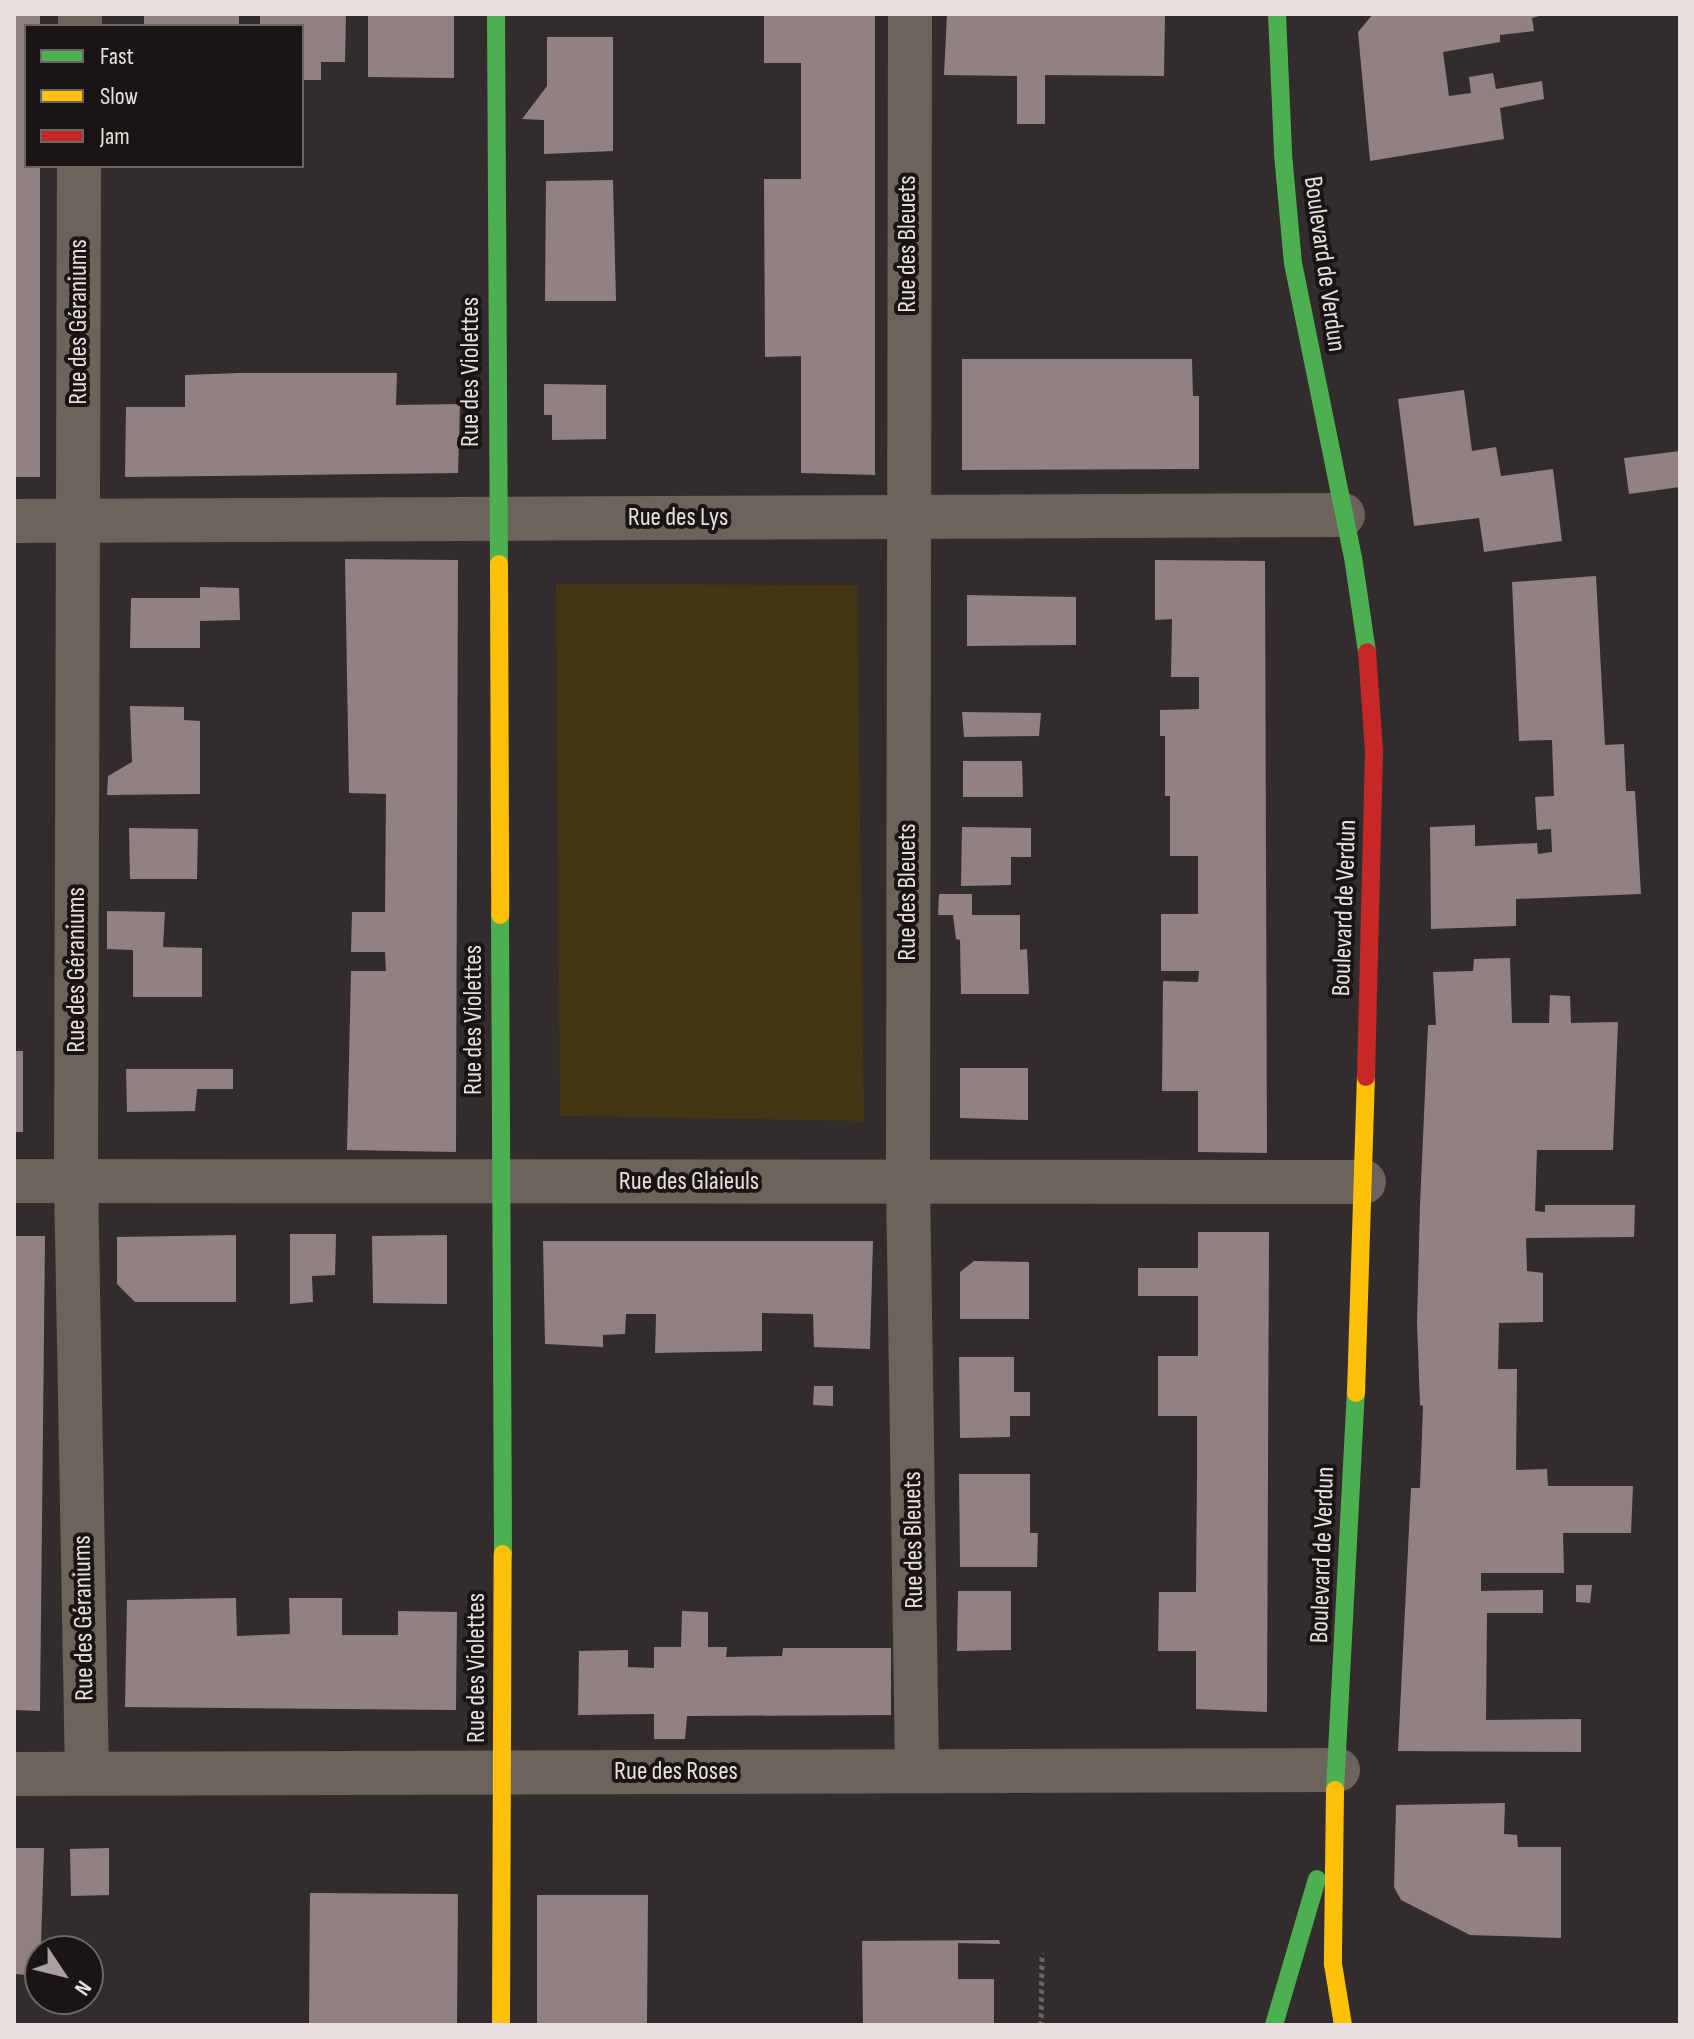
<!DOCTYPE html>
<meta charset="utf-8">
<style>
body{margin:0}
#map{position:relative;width:1694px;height:2039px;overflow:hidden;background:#322d2c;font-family:"Sofia Sans Condensed",sans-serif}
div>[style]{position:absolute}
.green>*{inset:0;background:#453515}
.building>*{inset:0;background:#918182}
.path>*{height:5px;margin-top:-2.5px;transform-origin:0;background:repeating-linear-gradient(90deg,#6c6562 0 4px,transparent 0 8px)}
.street>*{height:44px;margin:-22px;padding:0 22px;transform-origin:22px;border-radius:22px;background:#6c635d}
.fast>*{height:18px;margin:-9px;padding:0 9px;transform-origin:9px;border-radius:9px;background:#4caf50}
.slow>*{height:18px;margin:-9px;padding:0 9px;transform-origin:9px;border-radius:9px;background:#ffc107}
.jam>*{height:18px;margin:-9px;padding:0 9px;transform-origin:9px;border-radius:9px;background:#c62828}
span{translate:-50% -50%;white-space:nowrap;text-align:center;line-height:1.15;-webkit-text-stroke:8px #1a1514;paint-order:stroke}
.street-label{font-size:26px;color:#e7e0df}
.frame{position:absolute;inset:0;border:16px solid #e7e0df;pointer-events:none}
.legend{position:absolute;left:24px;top:24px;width:280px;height:144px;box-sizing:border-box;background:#1a1514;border:2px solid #6c6665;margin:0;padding:10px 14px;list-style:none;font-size:24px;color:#e7e0df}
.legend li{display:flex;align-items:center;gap:16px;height:40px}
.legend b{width:40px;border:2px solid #6c6665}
.north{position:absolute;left:24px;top:1935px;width:80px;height:80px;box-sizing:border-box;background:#1a1514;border:2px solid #6c6665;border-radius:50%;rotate:125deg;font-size:22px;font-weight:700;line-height:32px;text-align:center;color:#e7e0df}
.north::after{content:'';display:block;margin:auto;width:28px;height:36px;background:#a8a1a0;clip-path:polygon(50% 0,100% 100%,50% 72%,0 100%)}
</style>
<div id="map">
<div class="green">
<div style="clip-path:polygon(556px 584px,857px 585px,864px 1121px,560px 1116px)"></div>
</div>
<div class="building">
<div style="clip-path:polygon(14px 14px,40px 14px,40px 26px,26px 26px,26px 166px,40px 166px,40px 477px,14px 477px)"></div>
<div style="clip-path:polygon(144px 14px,239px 14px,239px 26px,144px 26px)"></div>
<div style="clip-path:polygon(260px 14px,346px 14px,345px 62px,321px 62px,321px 80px,302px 80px,302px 26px,260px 26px)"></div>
<div style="clip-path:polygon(368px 14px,454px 14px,454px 78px,368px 77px)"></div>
<div style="clip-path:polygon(764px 14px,875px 14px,875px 475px,801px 473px,801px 356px,765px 357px,764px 179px,801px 179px,801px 63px,764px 63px)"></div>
<div style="clip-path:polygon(947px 14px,1165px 14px,1164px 76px,1045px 75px,1045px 124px,1017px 124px,1017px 76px,944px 75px)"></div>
<div style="clip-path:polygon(1373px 14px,1547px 14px,1532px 18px,1534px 31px,1500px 35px,1500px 42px,1443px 52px,1449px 96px,1471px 93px,1469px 77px,1493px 73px,1496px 89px,1542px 81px,1544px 99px,1500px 108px,1504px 139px,1370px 161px,1358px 32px)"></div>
<div style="clip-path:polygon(547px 37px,613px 37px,613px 151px,544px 154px,544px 120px,522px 119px,547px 86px)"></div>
<div style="clip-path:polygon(613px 180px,616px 301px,545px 301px,546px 181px)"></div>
<div style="clip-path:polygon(962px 359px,1192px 359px,1193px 396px,1199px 396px,1199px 469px,962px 470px)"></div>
<div style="clip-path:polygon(239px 373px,397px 373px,396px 405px,460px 404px,458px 473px,125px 477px,126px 407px,185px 407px,185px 375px)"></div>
<div style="clip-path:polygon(544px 384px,606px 385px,606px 439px,552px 440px,552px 415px,544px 415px)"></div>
<div style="clip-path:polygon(1464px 390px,1472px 451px,1496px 447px,1501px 476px,1553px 469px,1562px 541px,1484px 552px,1479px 518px,1414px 526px,1398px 399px)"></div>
<div style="clip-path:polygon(1680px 451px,1680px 487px,1629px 494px,1624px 458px)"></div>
<div style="clip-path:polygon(345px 559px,458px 560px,456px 1152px,347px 1150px,351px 971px,386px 971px,385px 952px,351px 952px,352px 912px,385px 912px,386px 794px,349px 793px)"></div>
<div style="clip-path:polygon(1155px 560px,1265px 561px,1267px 1153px,1198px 1152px,1198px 1091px,1162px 1091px,1163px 981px,1198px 982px,1199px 971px,1161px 971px,1161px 914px,1198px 914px,1198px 856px,1170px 856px,1170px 796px,1165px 796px,1165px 736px,1160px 736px,1160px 710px,1199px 709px,1199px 677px,1171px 677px,1172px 619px,1155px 620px)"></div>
<div style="clip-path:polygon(1596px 576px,1605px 745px,1624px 744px,1626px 791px,1635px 791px,1641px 894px,1516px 899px,1516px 926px,1431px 929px,1430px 827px,1475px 825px,1475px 846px,1537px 843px,1538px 854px,1552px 852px,1551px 829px,1537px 830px,1535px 797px,1554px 796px,1552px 740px,1519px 741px,1512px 582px)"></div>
<div style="clip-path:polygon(200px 587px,239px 588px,240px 620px,200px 621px,200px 648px,130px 648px,131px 598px,200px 598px)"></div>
<div style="clip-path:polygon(967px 595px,1076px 597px,1076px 645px,967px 646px)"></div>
<div style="clip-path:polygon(130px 706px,184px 707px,184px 720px,200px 721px,200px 794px,107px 795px,108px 776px,132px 762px)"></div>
<div style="clip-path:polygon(962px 712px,1041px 713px,1039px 736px,964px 737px)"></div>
<div style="clip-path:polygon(963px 761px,1022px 761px,1023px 797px,963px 797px)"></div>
<div style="clip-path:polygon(962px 827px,1031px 828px,1031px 857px,1011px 857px,1011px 885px,961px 886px)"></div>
<div style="clip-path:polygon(129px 828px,198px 829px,197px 879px,130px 879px)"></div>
<div style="clip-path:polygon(939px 894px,972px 894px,972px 915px,1020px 915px,1020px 950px,1027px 949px,1029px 994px,961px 994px,960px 940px,956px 939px,953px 915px,938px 915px)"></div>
<div style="clip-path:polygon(107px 911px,165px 912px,163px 947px,202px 948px,202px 997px,133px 997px,133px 950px,107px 949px)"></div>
<div style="clip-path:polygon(1510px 958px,1512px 1023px,1549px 1023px,1550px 995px,1570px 996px,1571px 1023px,1618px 1022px,1613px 1150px,1537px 1150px,1535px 1211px,1545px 1212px,1545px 1205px,1635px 1205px,1634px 1237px,1526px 1238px,1527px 1271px,1543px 1273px,1543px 1322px,1499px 1323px,1498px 1369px,1517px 1369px,1516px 1470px,1547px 1469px,1548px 1486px,1633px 1486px,1631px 1533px,1563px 1533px,1564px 1573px,1481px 1573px,1481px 1591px,1543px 1590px,1543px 1613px,1487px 1613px,1486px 1720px,1581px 1719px,1581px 1752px,1398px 1751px,1411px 1488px,1420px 1488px,1423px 1406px,1420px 1405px,1417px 1322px,1420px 1205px,1428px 1025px,1436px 1025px,1433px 972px,1473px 971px,1474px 959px)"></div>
<div style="clip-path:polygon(14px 1051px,23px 1051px,23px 1132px,14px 1132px)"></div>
<div style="clip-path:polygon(960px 1068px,1028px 1068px,1028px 1120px,960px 1118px)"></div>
<div style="clip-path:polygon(126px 1069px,233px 1069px,233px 1089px,197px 1089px,195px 1111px,127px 1112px)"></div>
<div style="clip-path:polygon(1198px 1232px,1269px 1232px,1267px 1712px,1196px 1709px,1196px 1651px,1158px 1651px,1159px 1592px,1196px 1592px,1197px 1475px,1197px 1416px,1158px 1416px,1158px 1356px,1198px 1356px,1198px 1296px,1138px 1296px,1138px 1268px,1198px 1268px)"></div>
<div style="clip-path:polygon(290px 1234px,336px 1234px,335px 1275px,312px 1276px,313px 1302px,290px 1304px)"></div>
<div style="clip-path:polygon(236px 1235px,236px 1302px,135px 1302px,117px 1284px,117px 1237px)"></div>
<div style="clip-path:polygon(447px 1235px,447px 1304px,373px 1303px,372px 1236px)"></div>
<div style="clip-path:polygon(14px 1236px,45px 1236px,40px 1711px,14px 1710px)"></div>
<div style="clip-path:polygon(543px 1241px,873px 1241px,870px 1349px,814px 1347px,813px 1314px,762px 1313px,762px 1351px,655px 1353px,656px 1314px,626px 1314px,625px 1334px,603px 1335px,603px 1347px,545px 1344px)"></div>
<div style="clip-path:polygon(974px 1261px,1029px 1262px,1029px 1319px,960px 1319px,960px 1272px)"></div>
<div style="clip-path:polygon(959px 1357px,1014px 1357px,1014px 1392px,1030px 1392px,1030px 1416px,1010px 1416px,1010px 1437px,960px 1438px)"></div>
<div style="clip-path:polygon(814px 1386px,833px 1386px,833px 1406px,813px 1405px)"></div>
<div style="clip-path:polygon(959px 1474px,1030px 1474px,1030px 1533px,1038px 1533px,1037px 1567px,960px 1567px)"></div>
<div style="clip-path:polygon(1576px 1585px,1592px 1585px,1590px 1603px,1576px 1602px)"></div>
<div style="clip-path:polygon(958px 1591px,1011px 1591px,1011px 1650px,957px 1651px)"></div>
<div style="clip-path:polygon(236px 1598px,237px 1636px,290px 1634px,289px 1598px,342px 1598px,342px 1635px,398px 1635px,398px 1611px,457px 1612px,456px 1710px,125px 1707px,127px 1600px)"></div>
<div style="clip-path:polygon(682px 1611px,708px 1612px,708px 1647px,727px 1647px,726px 1657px,782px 1656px,783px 1648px,891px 1648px,891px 1715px,687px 1716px,685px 1739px,654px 1739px,654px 1714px,578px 1715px,579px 1651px,628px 1650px,628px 1667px,654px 1668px,654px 1647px,681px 1647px)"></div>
<div style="clip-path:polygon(1505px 1803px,1504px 1834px,1517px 1835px,1518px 1847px,1561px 1847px,1561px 1938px,1470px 1935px,1401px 1900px,1394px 1887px,1396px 1805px)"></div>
<div style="clip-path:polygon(14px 1848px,44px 1848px,40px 1976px,14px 1974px)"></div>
<div style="clip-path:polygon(109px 1848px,109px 1895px,71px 1896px,70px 1849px)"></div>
<div style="clip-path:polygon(310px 1893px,458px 1894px,457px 2025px,309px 2025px)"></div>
<div style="clip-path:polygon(537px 1895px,648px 1895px,647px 2025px,537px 2025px)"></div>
<div style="clip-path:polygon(999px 1940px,1000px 1944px,958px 1943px,958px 1979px,994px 1979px,994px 2025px,863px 2025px,862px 1941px)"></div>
</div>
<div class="path">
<div style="left:1041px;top:2025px;width:72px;rotate:-89.2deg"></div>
</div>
<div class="street">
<div style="left:910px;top:14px;width:1168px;rotate:90.1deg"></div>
<div style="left:908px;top:1182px;width:589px;rotate:89.12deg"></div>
<div style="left:80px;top:26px;width:12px;rotate:-90deg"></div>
<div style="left:79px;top:166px;width:1015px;rotate:90.17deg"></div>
<div style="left:76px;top:1181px;width:592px;rotate:88.94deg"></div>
<div style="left:14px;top:521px;width:1329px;rotate:-0.26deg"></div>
<div style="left:14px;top:1181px;width:1350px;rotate:0.04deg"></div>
<div style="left:14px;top:1774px;width:1324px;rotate:-0.17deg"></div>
</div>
<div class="fast">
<div style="left:496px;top:14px;width:550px;rotate:89.69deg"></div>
<div style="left:1277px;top:14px;width:140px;rotate:87.5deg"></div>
<div style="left:1283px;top:154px;width:109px;rotate:84.8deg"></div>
<div style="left:1293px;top:263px;width:300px;rotate:78.5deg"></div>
<div style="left:1353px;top:557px;width:96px;rotate:81.6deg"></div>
<div style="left:500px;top:915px;width:639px;rotate:89.73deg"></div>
<div style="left:1335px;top:1790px;width:398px;rotate:-87deg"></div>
<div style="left:1274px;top:2025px;width:152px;rotate:-73.6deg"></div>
</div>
<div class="slow">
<div style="left:499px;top:564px;width:351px;rotate:89.8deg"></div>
<div style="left:1356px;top:1393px;width:316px;rotate:-88.2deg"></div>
<div style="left:1335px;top:1790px;width:174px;rotate:90.7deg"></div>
<div style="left:1333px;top:1964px;width:62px;rotate:80.7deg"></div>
<div style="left:501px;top:2025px;width:471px;rotate:-89.8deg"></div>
</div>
<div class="jam">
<div style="left:1366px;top:1077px;width:326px;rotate:-88.6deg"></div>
<div style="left:1374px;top:751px;width:99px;rotate:-94deg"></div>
</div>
<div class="street-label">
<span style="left:908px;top:244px;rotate:-90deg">Rue des Bleuets</span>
<span style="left:1324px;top:264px;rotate:82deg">Boulevard de Verdun</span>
<span style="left:79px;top:322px;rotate:-90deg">Rue des Géraniums</span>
<span style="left:471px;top:372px;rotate:-90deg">Rue des Violettes</span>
<span style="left:678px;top:518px">Rue des Lys</span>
<span style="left:908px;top:892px;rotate:-90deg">Rue des Bleuets</span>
<span style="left:1345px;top:908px;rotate:-88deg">Boulevard de Verdun</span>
<span style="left:77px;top:970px;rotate:-90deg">Rue des Géraniums</span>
<span style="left:474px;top:1020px;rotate:-90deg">Rue des Violettes</span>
<span style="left:689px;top:1182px">Rue des Glaieuls</span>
<span style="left:914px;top:1540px;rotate:-91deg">Rue des Bleuets</span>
<span style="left:1323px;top:1555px;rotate:-88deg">Boulevard de Verdun</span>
<span style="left:84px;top:1618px;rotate:-91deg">Rue des Géraniums</span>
<span style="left:477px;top:1668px;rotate:-90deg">Rue des Violettes</span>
<span style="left:676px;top:1772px">Rue des Roses</span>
</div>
<div class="frame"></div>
<ul class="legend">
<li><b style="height:10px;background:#4caf50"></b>Fast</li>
<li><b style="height:10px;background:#ffc107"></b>Slow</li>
<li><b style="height:10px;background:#c62828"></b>Jam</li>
</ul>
<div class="north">N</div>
</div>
